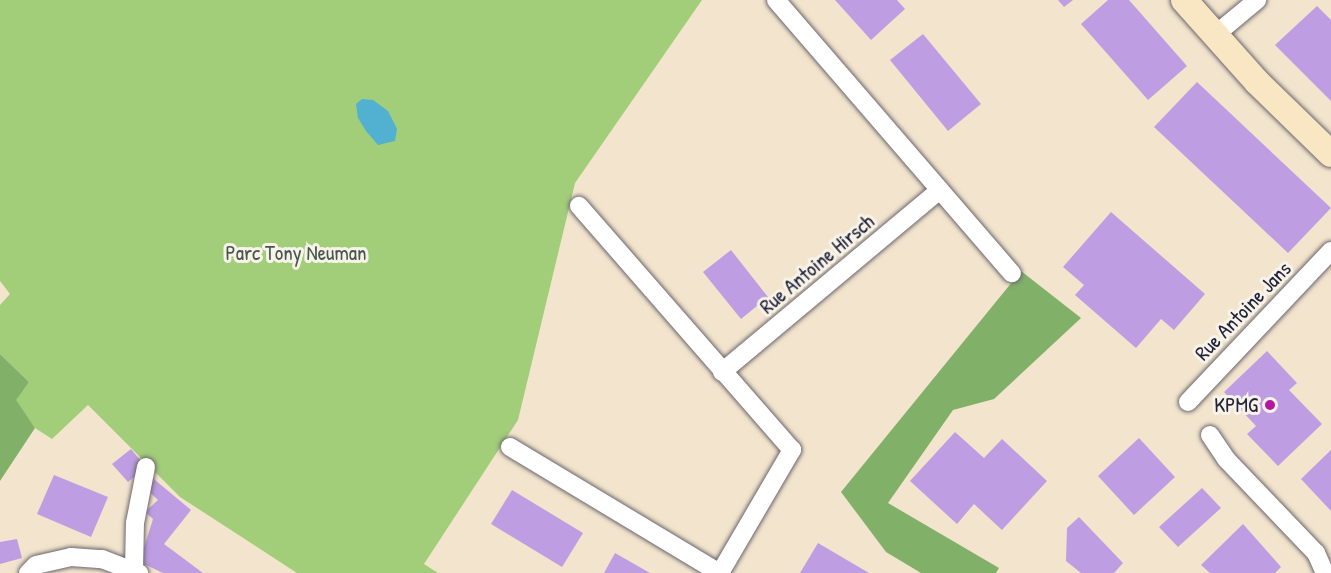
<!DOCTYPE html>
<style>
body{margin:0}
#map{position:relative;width:1331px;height:573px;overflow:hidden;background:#f3e5cd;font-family:"Patrick Hand",sans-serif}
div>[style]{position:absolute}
.green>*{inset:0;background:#a2cd79}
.forest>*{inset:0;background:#81b069}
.water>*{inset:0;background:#52b0d1}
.building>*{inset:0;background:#be9de3}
.roads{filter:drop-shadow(0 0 2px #6b666e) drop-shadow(0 0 2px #6b666e)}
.street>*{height:18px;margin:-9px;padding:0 9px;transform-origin:9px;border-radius:9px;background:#fff}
.secondary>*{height:26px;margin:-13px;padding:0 13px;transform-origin:13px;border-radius:13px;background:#f9e7c3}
.dots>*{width:16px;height:16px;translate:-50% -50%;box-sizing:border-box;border:3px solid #f7f3e8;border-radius:50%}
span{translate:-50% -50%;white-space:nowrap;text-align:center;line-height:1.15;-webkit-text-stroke:6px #f7f3e8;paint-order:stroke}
.park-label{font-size:21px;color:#48554e}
.street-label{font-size:21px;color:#22223b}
.poi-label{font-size:21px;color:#22223b}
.right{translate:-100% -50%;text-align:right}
</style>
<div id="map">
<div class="green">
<div style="clip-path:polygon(0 0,702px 0,575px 183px,518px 420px,424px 564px,438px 573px,297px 573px,180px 497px,88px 405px,52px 439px,35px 428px,15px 400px,29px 382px,0 354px,0 305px,10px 294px,0 281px)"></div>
</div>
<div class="forest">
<div style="clip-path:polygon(1021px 271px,1081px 318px,994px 399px,953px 410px,888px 503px,999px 568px,996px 573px,921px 573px,886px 552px,841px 492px)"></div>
<div style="clip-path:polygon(0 354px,29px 382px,16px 400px,35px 428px,0 481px)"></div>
</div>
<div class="water">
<div style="clip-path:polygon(362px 99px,373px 100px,388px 111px,397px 129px,395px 141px,378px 145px,366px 131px,358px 118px,356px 104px)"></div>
</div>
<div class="building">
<div style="clip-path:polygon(835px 0,897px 0,905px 9px,871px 40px)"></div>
<div style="clip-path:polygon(1058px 0,1073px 0,1064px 7px)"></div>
<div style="clip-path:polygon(1108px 0,1129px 0,1187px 66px,1148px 100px,1081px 24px)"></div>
<div style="clip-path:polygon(1317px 6px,1331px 20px,1331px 101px,1275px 45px)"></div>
<div style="clip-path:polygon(923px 34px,981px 104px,948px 131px,890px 60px)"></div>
<div style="clip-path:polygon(1197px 82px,1331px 208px,1288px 253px,1154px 127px)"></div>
<div style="clip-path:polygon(1111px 212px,1205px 294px,1174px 330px,1161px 319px,1136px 348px,1075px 295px,1084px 285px,1063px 267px)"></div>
<div style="clip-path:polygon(731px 250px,768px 297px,741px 319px,703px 272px)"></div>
<div style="clip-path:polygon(1267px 351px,1297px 383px,1289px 390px,1322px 424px,1278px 466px,1247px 434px,1256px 426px,1224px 392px)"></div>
<div style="clip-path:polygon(955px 432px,984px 458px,1002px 439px,1047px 481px,1002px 530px,974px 504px,957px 524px,910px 481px)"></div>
<div style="clip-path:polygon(1139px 438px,1175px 477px,1134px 515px,1098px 476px)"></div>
<div style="clip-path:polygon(131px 449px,146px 467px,128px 482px,112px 464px)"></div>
<div style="clip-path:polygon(1331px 450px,1331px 511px,1301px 479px)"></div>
<div style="clip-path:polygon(54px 475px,108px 497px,91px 537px,37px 514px)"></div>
<div style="clip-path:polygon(149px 475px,191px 510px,164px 544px,203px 573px,163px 573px,144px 564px,141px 557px,153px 519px,145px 512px,158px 500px,145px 488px)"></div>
<div style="clip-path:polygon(1202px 488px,1221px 508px,1178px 547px,1159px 527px)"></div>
<div style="clip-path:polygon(512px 490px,583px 533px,562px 567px,491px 524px)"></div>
<div style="clip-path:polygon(1079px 517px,1123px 563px,1114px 573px,1081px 573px,1066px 561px,1067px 528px)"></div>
<div style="clip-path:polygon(1243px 524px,1281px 567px,1275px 573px,1210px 573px,1201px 565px)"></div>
<div style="clip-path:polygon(17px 539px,22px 558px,0 564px,0 542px)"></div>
<div style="clip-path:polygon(818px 543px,869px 573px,800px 573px)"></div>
<div style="clip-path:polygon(615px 553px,650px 573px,604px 573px)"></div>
</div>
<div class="roads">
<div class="street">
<div style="left:776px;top:0;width:361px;rotate:49.2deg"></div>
<div style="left:1215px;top:35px;width:55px;rotate:-39.8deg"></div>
<div style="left:722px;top:372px;width:284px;rotate:-39.9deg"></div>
<div style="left:1188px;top:402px;width:208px;rotate:-46.6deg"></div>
<div style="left:1210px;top:435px;width:30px;rotate:56deg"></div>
<div style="left:1227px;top:460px;width:129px;rotate:46.3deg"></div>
<div style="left:1316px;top:553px;width:22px;rotate:66deg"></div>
<div style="left:510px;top:447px;width:245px;rotate:31deg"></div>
<div style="left:720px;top:573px;width:143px;rotate:-59.7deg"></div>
<div style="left:792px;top:450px;width:324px;rotate:-131.1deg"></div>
<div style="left:134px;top:569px;width:46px;rotate:-88.8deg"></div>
<div style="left:135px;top:523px;width:57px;rotate:-78.9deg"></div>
<div style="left:28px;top:573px;width:11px;rotate:-45deg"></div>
<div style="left:36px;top:565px;width:36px;rotate:-13deg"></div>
<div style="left:71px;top:557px;width:31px;rotate:4deg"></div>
<div style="left:102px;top:559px;width:40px;rotate:21deg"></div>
</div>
<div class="secondary">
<div style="left:1184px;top:0;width:110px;rotate:48.3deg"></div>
<div style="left:1257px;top:82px;width:103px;rotate:44.2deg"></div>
</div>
</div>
<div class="dots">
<div style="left:1270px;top:405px;background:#b5179e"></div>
</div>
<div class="park-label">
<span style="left:296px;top:253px">Parc Tony Neuman</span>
</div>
<div class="street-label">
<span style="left:817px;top:264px;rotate:-40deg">Rue Antoine Hirsch</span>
<span style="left:1243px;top:311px;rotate:-46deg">Rue Antoine Jans</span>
</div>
<div class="poi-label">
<span class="right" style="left:1258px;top:405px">KPMG</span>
</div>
</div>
